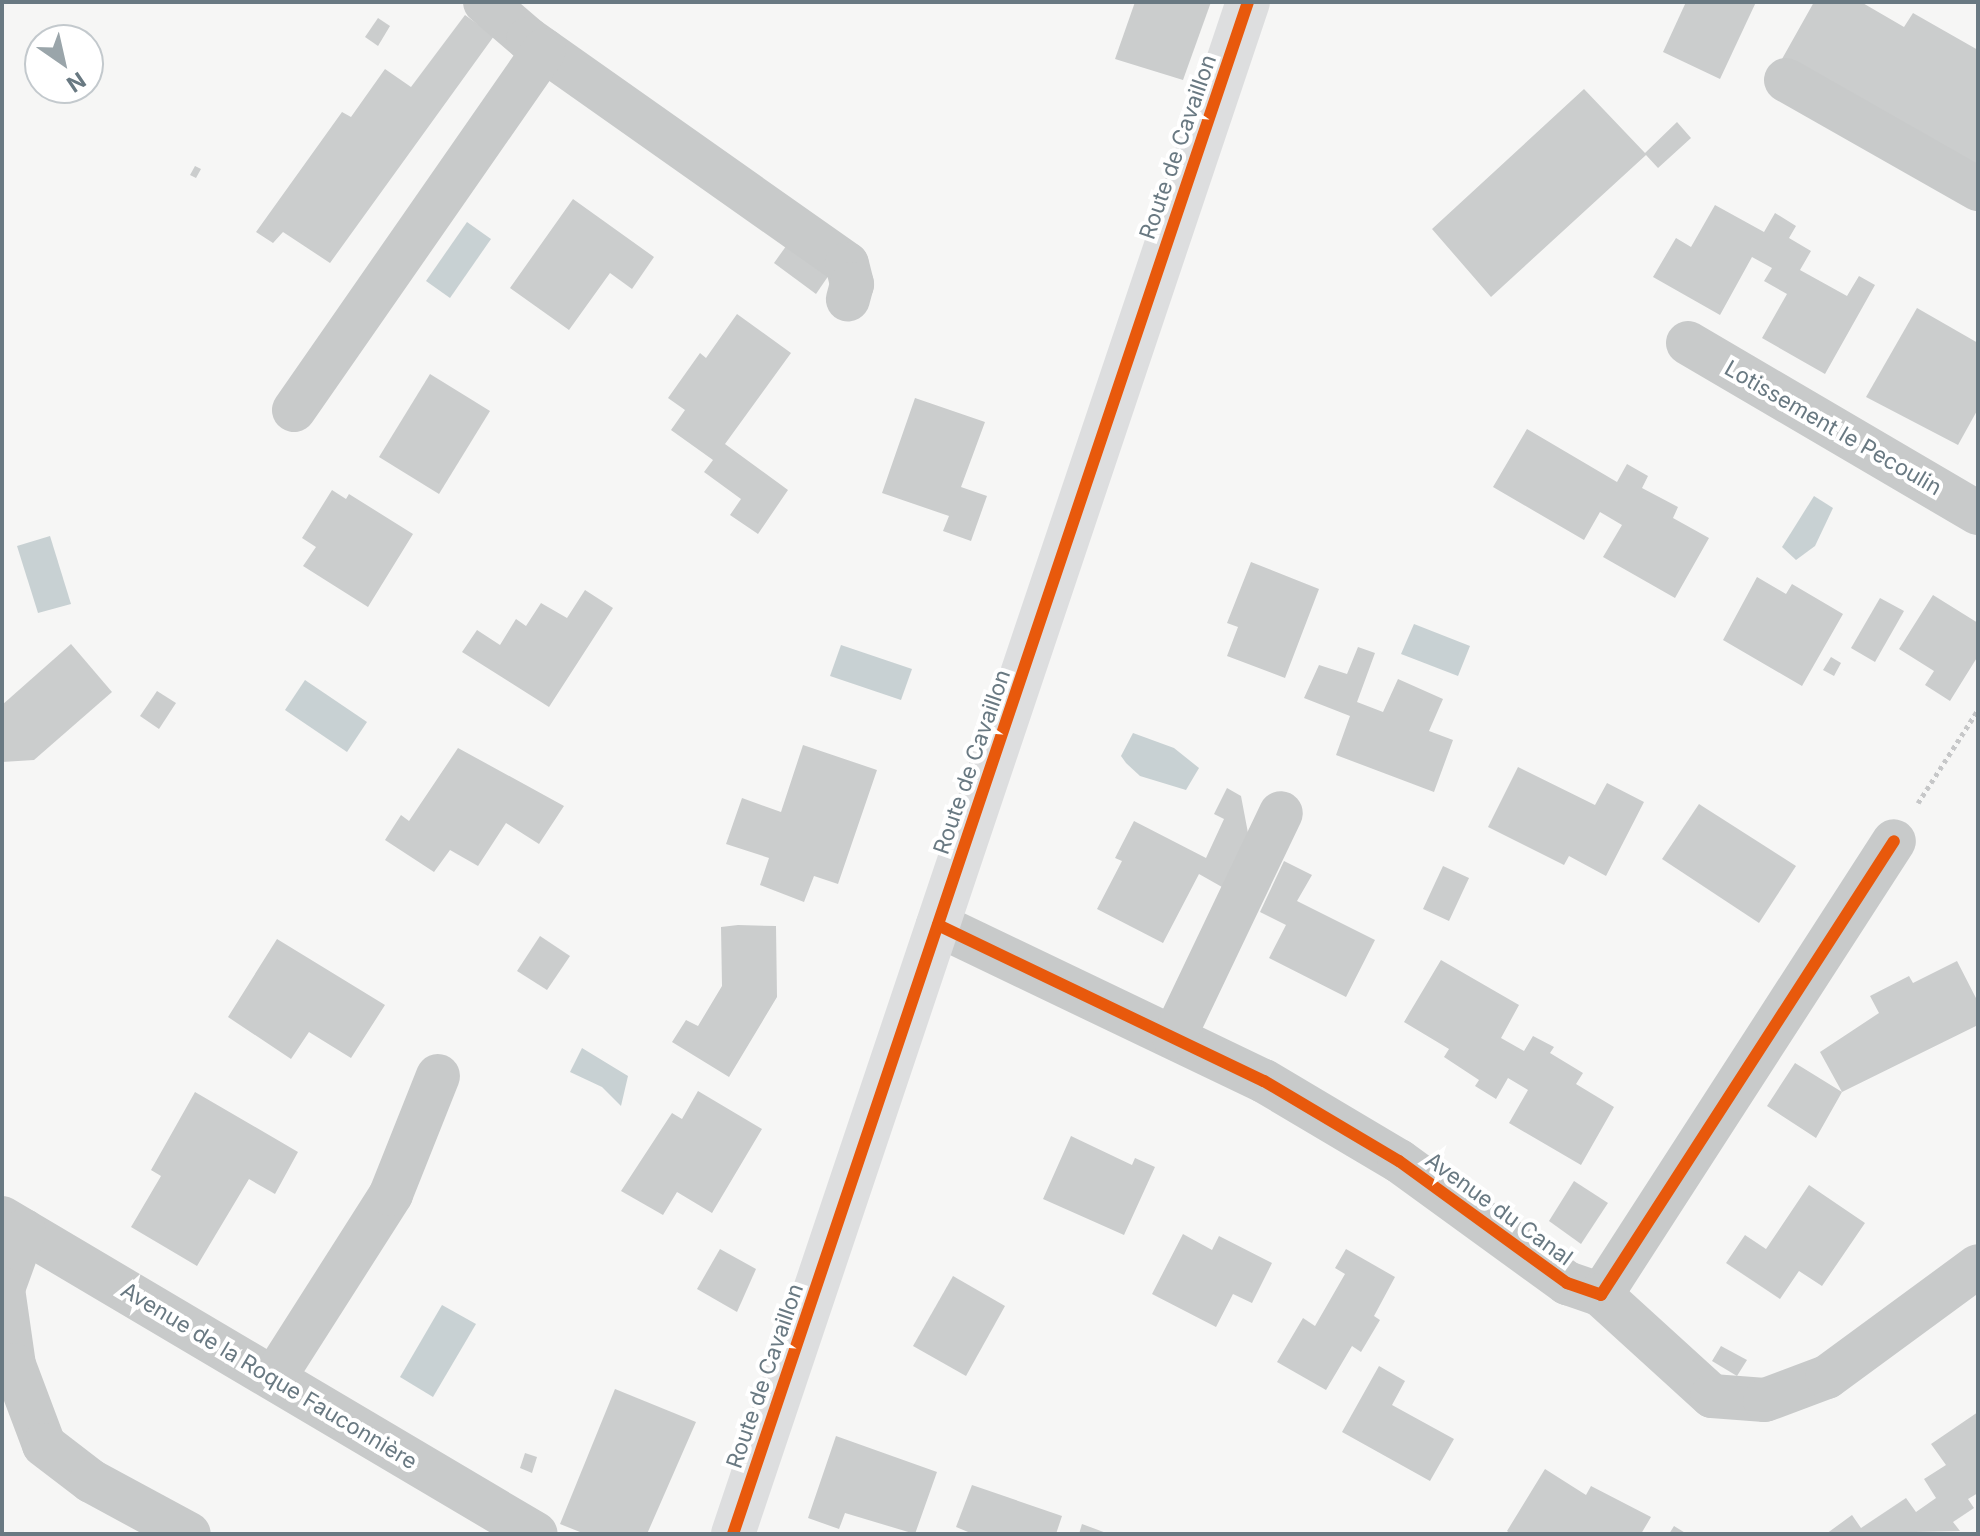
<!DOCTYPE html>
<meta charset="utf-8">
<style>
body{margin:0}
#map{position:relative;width:1980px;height:1536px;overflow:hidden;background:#f6f6f5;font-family:Inter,sans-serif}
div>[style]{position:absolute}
.water>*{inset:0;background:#c8d1d3}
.building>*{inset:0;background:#cbcdcd}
.path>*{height:5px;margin-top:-2.5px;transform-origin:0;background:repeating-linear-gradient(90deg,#c6c7c8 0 4px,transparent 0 8px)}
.minor>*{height:44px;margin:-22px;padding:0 22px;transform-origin:22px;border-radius:22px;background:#c8caca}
.major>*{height:44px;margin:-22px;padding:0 22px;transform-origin:22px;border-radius:22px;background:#dddedf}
.cycleway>*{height:12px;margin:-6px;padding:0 6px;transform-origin:6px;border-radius:6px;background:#e8590c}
span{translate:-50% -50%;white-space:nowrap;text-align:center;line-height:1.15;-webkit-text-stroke:8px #fff;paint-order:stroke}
.street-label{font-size:22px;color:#697982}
.frame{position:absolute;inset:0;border:4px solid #697982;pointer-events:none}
.north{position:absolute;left:24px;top:24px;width:80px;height:80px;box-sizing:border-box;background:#fff;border:2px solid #c3c9cd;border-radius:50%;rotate:146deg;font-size:22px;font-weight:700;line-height:32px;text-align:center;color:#697982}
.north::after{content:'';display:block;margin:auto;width:28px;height:36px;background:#9aa5aa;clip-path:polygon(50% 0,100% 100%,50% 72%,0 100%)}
</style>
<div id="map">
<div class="water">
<div style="clip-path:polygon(467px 222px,491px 239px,450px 298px,426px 281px)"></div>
<div style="clip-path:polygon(1814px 496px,1833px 508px,1815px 546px,1796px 560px,1782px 547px)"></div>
<div style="clip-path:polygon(50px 536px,71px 604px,38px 613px,17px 546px)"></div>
<div style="clip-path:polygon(1414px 624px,1470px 646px,1458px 676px,1401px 654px)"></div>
<div style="clip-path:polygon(841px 645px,912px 669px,901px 700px,830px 676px)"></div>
<div style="clip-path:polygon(305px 680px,367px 722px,347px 752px,285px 710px)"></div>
<div style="clip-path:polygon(1133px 733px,1174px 748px,1199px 768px,1186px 790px,1140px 776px,1126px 763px,1121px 756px)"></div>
<div style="clip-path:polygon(582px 1048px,628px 1076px,621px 1106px,602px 1087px,570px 1072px)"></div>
<div style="clip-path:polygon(442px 1305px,476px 1324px,433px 1397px,400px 1377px)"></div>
</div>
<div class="building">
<div style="clip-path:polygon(1135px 2px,1211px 2px,1183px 80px,1115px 59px)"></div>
<div style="clip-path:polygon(1686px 2px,1756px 2px,1720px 79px,1663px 52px)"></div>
<div style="clip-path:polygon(1814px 2px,1861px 2px,1904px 27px,1913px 13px,1978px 50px,1978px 175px,1782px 59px)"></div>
<div style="clip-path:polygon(465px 15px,494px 36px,330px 263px,283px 232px,273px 243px,256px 232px,342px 112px,351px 117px,385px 69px,411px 87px)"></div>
<div style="clip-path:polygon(378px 18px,390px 26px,378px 46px,365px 37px)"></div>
<div style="clip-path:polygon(1584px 89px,1645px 153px,1677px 122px,1691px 138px,1658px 168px,1646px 155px,1491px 297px,1432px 229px)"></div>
<div style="clip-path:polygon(195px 166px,201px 169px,196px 178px,190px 175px)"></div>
<div style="clip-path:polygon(573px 199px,654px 257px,632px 289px,610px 273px,569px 330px,510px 288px)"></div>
<div style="clip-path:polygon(1715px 205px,1764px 232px,1775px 213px,1796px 226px,1789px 238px,1811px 251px,1800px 270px,1847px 296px,1859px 276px,1875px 285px,1825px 374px,1762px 338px,1787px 294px,1764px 281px,1772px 268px,1752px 257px,1720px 315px,1653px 277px,1676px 238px,1691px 247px)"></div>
<div style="clip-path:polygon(789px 242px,831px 272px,816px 294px,774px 263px)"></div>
<div style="clip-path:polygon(1917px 308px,1978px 343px,1978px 409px,1958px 445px,1866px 397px)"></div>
<div style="clip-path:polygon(737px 314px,791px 353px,725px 444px,788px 490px,758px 534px,730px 515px,741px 499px,704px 472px,713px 460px,671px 430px,685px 410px,668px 398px,700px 353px,706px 358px)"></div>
<div style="clip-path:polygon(430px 374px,490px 411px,439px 494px,379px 457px)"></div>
<div style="clip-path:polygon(915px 398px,985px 422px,961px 487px,987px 496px,971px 541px,943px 531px,949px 516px,882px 493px)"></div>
<div style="clip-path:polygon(1527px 429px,1617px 482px,1627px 464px,1648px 476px,1642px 488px,1678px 507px,1673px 518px,1709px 538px,1675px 598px,1603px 557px,1622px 525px,1600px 512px,1584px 540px,1493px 487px)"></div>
<div style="clip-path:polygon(332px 490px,346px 499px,349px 494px,413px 534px,368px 607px,303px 566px,316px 547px,302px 538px)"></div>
<div style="clip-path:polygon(1251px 562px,1319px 589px,1285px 678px,1227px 656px,1238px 627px,1227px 623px)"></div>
<div style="clip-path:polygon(1757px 577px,1786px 594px,1792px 584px,1843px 614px,1802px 686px,1723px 640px)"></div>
<div style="clip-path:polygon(585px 590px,613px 608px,549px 707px,462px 652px,477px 630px,500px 645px,516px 619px,526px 626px,541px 603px,567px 618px)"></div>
<div style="clip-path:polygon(1933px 595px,1978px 623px,1978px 656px,1950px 701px,1925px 685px,1934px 671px,1899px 649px)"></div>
<div style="clip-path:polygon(1880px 598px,1904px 611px,1875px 662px,1851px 648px)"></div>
<div style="clip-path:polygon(71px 644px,112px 692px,34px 760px,2px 762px,2px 705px)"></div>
<div style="clip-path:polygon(1358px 647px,1375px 653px,1357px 702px,1383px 712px,1398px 679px,1443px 699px,1429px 731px,1453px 740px,1434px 792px,1336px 755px,1350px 716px,1304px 698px,1319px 665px,1347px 674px)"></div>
<div style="clip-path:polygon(1831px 657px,1841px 663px,1834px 676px,1823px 670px)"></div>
<div style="clip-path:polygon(157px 691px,176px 703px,159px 729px,140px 716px)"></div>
<div style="clip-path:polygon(803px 745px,877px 770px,838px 884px,814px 876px,804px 902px,760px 885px,769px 858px,726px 844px,742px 798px,781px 812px)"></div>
<div style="clip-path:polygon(458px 748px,564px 806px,539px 844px,506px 823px,478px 866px,450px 850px,434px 872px,385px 840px,401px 815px,409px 821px)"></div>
<div style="clip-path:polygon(1518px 767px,1595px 805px,1607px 783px,1644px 802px,1606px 876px,1569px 856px,1564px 865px,1488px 827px)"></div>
<div style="clip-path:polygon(1227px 788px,1241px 796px,1248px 833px,1222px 887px,1199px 874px,1163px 943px,1097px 909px,1122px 861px,1115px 858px,1134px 821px,1206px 858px,1224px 819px,1214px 814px)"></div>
<div style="clip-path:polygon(1699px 804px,1796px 866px,1759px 923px,1662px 859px)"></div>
<div style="clip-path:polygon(1284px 861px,1312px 875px,1297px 901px,1375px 940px,1346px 997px,1269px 958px,1286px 925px,1260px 912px)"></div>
<div style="clip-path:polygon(1443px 866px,1469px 878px,1449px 921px,1423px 909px)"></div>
<div style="clip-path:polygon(738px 925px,776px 926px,777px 997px,729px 1077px,672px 1042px,686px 1020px,698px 1026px,722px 986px,721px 927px)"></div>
<div style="clip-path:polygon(540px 936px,570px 956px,547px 990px,517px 971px)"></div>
<div style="clip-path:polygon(277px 939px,385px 1005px,351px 1058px,309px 1032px,291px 1059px,228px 1017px)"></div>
<div style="clip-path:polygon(1441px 960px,1519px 1005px,1501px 1038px,1524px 1051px,1533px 1036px,1554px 1047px,1550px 1053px,1583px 1073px,1576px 1084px,1614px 1107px,1581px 1165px,1509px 1123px,1528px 1090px,1508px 1078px,1496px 1099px,1475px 1086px,1479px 1080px,1444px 1057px,1449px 1049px,1404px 1022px)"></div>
<div style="clip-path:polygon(1957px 961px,1978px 1002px,1978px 1025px,1842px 1092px,1816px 1138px,1767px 1106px,1795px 1063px,1842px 1092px,1820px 1052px,1879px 1013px,1870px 996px,1909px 976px,1913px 983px)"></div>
<div style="clip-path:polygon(698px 1091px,762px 1129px,712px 1213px,677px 1192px,663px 1215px,621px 1191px,672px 1113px,682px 1119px)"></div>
<div style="clip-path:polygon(195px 1092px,298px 1152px,275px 1194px,249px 1179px,197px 1266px,131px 1227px,161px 1176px,151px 1170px)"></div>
<div style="clip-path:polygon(1071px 1136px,1132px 1165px,1135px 1158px,1155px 1167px,1124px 1235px,1043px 1199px)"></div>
<div style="clip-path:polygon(1574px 1181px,1608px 1203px,1581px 1244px,1549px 1221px)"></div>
<div style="clip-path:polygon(1809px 1185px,1865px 1223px,1822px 1286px,1799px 1271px,1780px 1299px,1726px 1263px,1745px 1235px,1766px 1249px)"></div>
<div style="clip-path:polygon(1183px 1234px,1212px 1250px,1219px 1236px,1272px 1263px,1252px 1303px,1233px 1294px,1216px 1327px,1152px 1294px)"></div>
<div style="clip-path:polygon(720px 1249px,756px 1269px,737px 1312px,697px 1289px)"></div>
<div style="clip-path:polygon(1346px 1249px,1395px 1277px,1374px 1316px,1380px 1320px,1361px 1352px,1352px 1346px,1326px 1390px,1277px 1362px,1303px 1318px,1315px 1326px,1345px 1274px,1335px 1268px)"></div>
<div style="clip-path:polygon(953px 1276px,1005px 1306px,966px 1376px,913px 1346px)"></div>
<div style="clip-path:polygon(1721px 1346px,1747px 1360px,1737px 1376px,1712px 1361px)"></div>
<div style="clip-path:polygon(1379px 1366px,1405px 1381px,1392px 1405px,1454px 1439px,1430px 1481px,1342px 1432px)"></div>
<div style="clip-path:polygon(615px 1389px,696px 1422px,647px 1534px,585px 1534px,560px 1524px)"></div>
<div style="clip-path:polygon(1978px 1412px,1978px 1493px,1968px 1499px,1974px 1508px,1953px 1522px,1960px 1531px,1826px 1534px,1852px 1515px,1861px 1528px,1906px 1498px,1916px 1512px,1936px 1498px,1924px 1479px,1946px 1465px,1931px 1444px)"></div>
<div style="clip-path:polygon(836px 1436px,937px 1472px,915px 1534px,845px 1513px,839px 1529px,808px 1518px)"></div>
<div style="clip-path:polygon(525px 1453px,537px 1457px,532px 1473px,520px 1468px)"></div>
<div style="clip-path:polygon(1545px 1469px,1586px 1495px,1591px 1486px,1651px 1517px,1641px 1534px,1511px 1534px,1507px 1531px)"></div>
<div style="clip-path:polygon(972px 1485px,1062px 1516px,1056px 1534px,973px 1534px,956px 1527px)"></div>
<div style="clip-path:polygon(1082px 1524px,1109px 1534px,1079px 1534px)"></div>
<div style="clip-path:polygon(1674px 1526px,1687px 1534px,1669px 1534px)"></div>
</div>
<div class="path">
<div style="left:1918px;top:803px;width:111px;rotate:-57.2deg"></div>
</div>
<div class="minor">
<div style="left:485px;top:2px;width:57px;rotate:40.7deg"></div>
<div style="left:528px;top:39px;width:390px;rotate:35.2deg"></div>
<div style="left:847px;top:264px;width:21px;rotate:76deg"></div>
<div style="left:852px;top:284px;width:16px;rotate:105deg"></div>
<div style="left:1786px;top:80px;width:221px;rotate:29.6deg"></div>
<div style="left:1688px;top:343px;width:336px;rotate:30.4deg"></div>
<div style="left:294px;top:410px;width:438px;rotate:-55.2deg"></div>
<div style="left:938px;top:925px;width:361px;rotate:25.6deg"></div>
<div style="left:1264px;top:1081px;width:157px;rotate:30.7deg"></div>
<div style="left:1399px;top:1161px;width:208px;rotate:36deg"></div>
<div style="left:1567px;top:1283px;width:36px;rotate:19deg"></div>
<div style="left:1601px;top:1295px;width:540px;rotate:-57.16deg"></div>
<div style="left:1174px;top:1037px;width:248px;rotate:-64.5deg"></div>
<div style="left:2px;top:1218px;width:620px;rotate:30.62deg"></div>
<div style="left:24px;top:1231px;width:62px;rotate:109.9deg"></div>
<div style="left:3px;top:1289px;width:77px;rotate:81.8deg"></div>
<div style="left:14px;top:1365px;width:85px;rotate:69.4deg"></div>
<div style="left:44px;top:1445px;width:59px;rotate:37.5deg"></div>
<div style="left:91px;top:1481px;width:111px;rotate:28.4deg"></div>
<div style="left:1601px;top:1295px;width:150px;rotate:42.3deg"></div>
<div style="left:1712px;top:1396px;width:53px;rotate:4.3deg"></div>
<div style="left:1765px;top:1400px;width:66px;rotate:-20.4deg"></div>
<div style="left:1827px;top:1377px;width:187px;rotate:-36.3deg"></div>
<div style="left:274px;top:1378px;width:218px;rotate:-57.5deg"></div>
<div style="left:391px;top:1194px;width:127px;rotate:-68.3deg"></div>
</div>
<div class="major">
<div style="left:733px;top:1534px;width:1616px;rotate:-71.42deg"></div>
</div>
<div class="cycleway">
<div style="left:938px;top:925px;width:361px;rotate:25.6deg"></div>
<div style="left:1264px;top:1081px;width:157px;rotate:30.7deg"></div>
<div style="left:1399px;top:1161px;width:208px;rotate:36deg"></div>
<div style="left:1567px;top:1283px;width:36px;rotate:19deg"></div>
<div style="left:1601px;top:1295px;width:540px;rotate:-57.16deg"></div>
<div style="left:733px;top:1534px;width:1616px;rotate:-71.42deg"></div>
</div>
<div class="street-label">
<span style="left:1178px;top:147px;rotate:-71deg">Route de Cavaillon</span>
<span style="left:1833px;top:428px;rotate:30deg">Lotissement le Pecoulin</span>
<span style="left:972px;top:762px;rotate:-71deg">Route de Cavaillon</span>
<span style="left:1499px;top:1209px;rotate:36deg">Avenue du Canal</span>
<span style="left:269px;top:1376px;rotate:31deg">Avenue de la Roque Fauconnière</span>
<span style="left:765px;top:1376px;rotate:-71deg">Route de Cavaillon</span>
</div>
<div class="frame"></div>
<div class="north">N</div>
</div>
